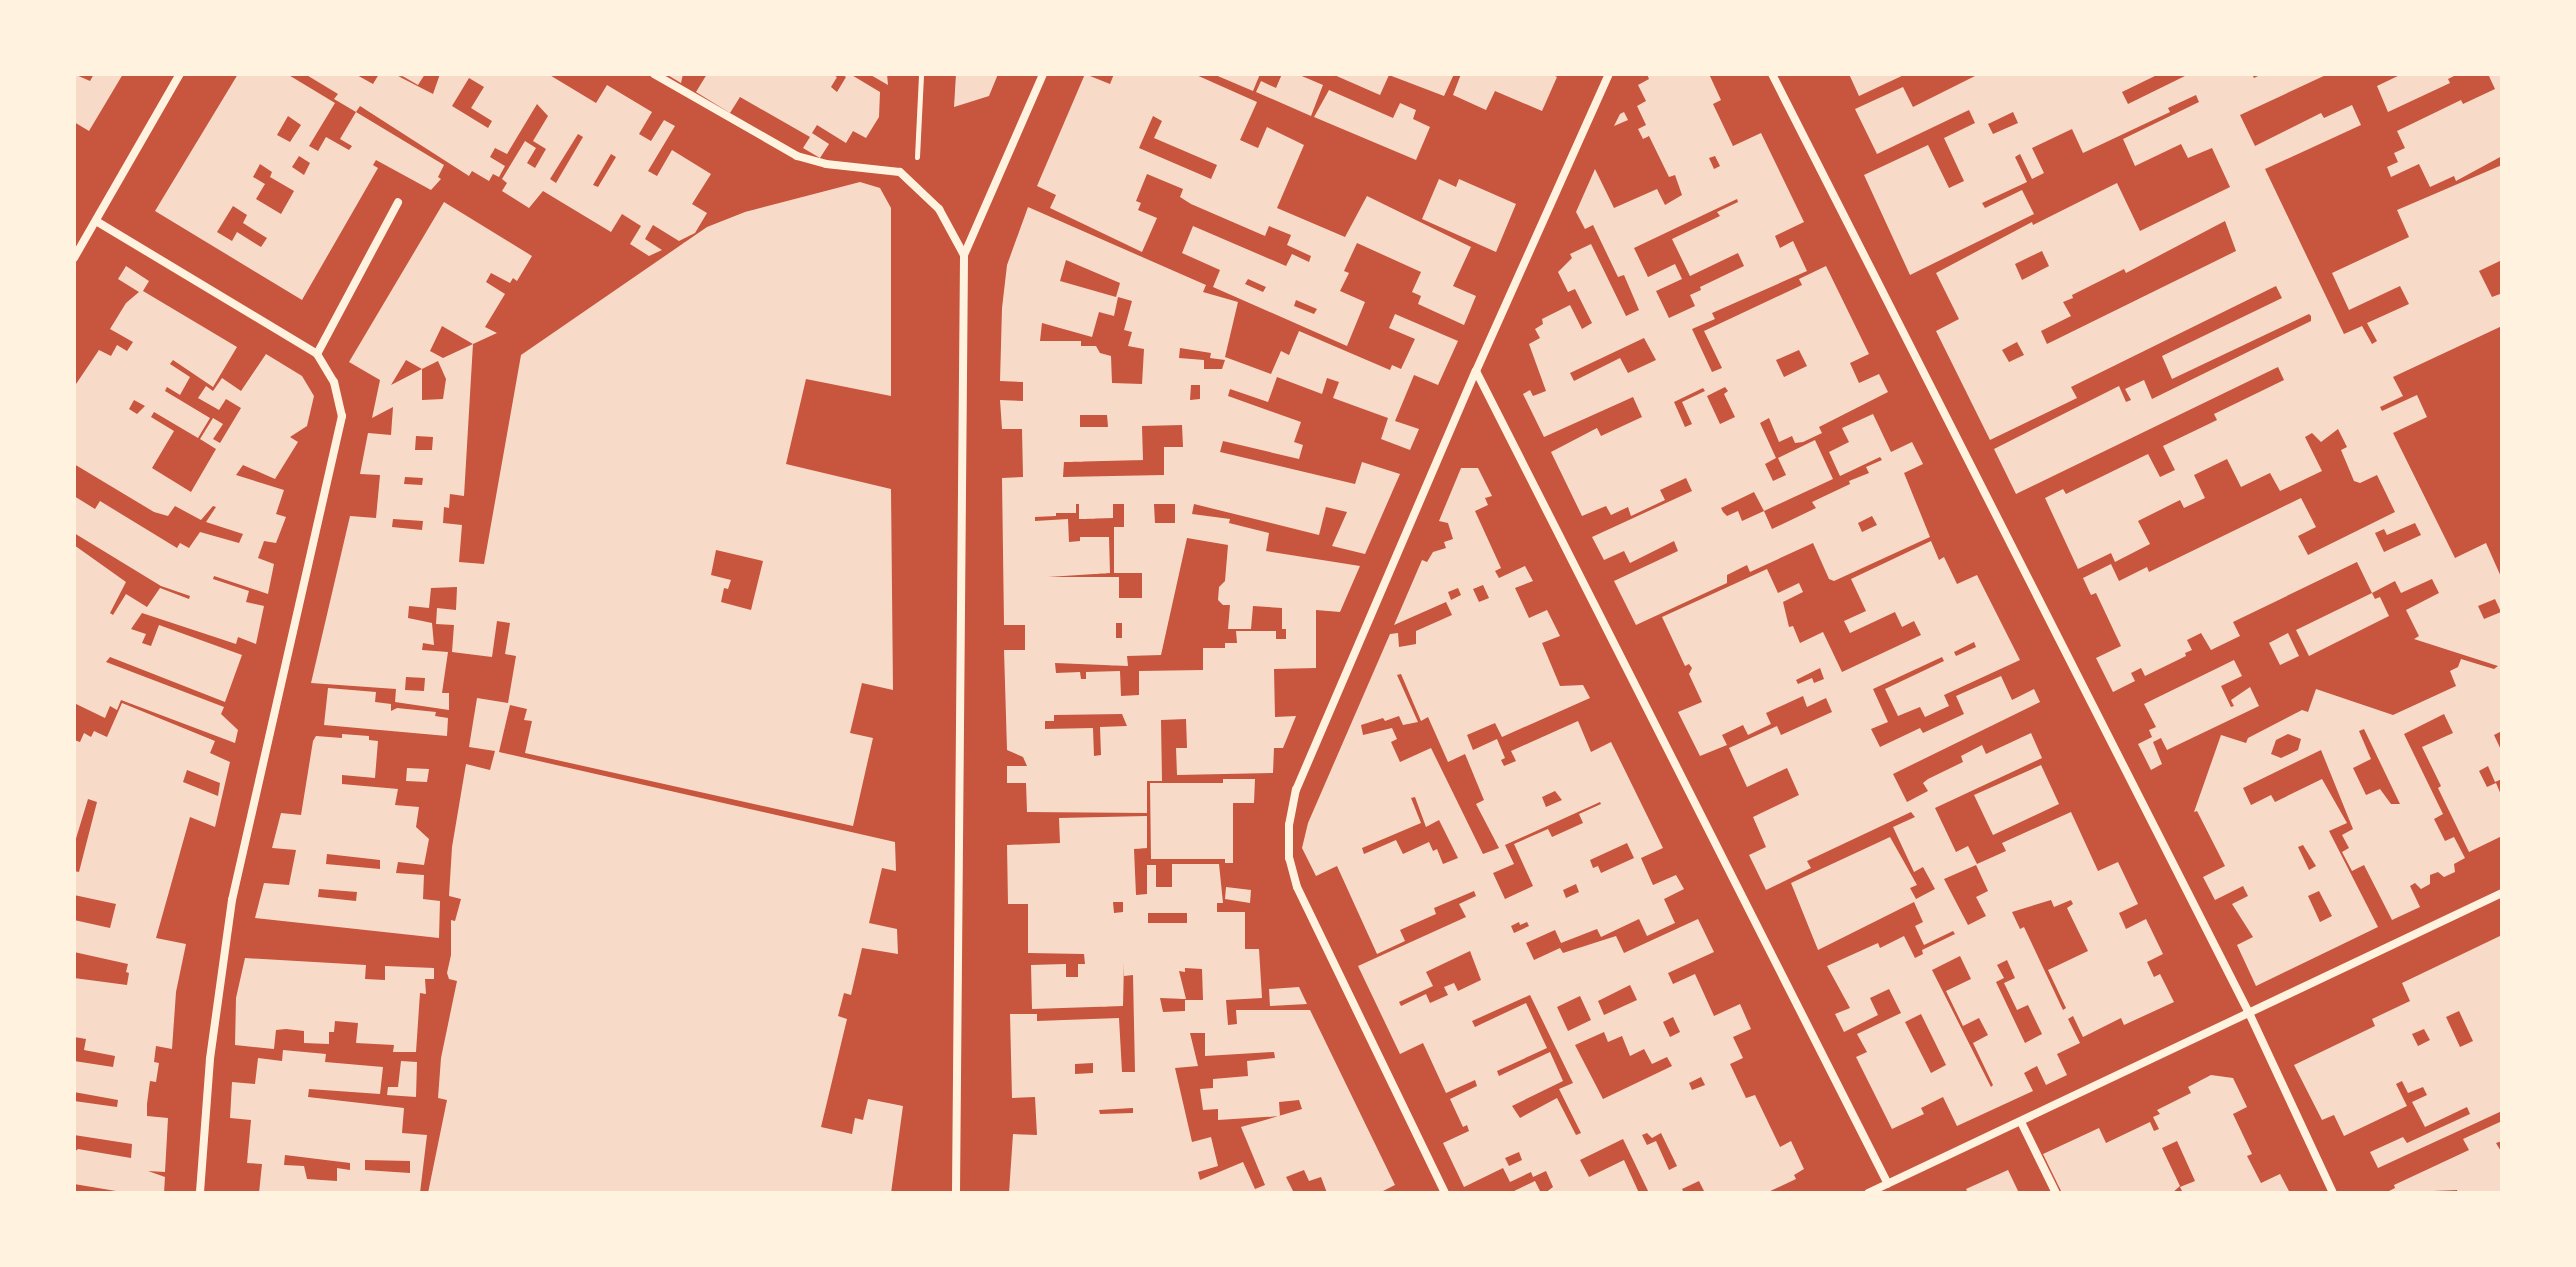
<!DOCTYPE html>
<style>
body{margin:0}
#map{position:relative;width:2576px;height:1267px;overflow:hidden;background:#c8553d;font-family:Roboto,sans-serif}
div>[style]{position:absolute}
.building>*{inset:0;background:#f7dbc8}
.path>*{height:5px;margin:-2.5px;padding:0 2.5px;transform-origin:2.5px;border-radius:2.5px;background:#fff3e0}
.minor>*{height:8px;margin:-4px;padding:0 4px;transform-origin:4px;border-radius:4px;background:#fff3e0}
span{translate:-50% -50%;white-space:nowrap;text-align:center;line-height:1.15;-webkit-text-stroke:8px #fff3e0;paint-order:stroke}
.frame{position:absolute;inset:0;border:76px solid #fff3e0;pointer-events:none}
</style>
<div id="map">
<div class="building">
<div style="clip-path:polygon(74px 74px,90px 81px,94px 74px,123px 74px,89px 131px,74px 122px)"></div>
<div style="clip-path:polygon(evenodd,238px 74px,287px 74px,335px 103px,309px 146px,318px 151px,326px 137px,349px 150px,352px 146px,340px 139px,356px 112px,444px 165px,438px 177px,441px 179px,431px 190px,376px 160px,373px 165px,378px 168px,302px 300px,155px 211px,238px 74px,288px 116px,301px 125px,290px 142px,277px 135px,288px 116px,238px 74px,299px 156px,310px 163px,304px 175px,292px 167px,299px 156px,238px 74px,260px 164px,272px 172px,270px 177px,294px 191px,281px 214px,256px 199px,265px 184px,253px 177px,260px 164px,238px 74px,233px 206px,247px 215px,243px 223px,267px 238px,261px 247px,237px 232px,232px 241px,217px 232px,233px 206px)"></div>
<div style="clip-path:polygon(evenodd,305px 74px,355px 74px,373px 84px,379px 74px,394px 74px,433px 94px,440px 74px,548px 74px,596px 103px,607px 85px,652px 112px,639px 134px,651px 141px,664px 120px,675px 126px,648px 171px,657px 176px,672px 150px,711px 174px,692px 204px,707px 213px,695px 233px,679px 241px,653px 225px,645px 239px,662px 250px,649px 256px,630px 244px,641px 226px,622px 214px,611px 232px,543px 191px,529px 208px,502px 191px,507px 183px,502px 179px,525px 141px,536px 148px,527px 163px,535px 168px,546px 149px,533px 141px,548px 116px,537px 104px,507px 154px,495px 148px,490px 157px,505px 166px,499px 177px,493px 174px,489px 181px,472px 171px,469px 176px,360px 106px,356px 112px,334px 99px,338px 94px,305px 74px,469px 78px,484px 87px,471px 108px,492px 121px,488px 128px,452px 106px,469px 78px,305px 74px,578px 134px,583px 137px,556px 183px,550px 179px,578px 134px,305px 74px,611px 154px,616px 157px,598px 187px,593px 185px,611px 154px)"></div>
<div style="clip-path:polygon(399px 74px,425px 74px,418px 85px)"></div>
<div style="clip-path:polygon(666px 74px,683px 74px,681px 83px)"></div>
<div style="clip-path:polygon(707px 74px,831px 74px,837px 77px,831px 87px,837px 92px,846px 77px,841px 74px,850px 74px,880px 92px,879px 117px,866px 138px,853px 131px,846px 143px,817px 125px,812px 133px,829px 144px,820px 158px,803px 148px,810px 137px,740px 97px,730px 113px,696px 92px)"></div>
<div style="clip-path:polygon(869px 74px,887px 74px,888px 85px)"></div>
<div style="clip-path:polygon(956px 74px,998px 74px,989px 96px,954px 107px)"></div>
<div style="clip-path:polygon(evenodd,1085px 74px,1110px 84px,1114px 74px,1194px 74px,1257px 102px,1240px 140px,1258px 148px,1267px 127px,1304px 145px,1277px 208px,1345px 237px,1367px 196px,1471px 247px,1453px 286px,1476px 296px,1464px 325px,1418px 304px,1421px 296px,1412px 292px,1421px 272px,1357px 243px,1344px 271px,1349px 273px,1340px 291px,1365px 302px,1347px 346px,1213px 287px,1220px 270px,1182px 253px,1193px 226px,1286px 266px,1292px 254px,1309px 262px,1311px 256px,1287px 245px,1291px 235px,1269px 226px,1265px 236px,1191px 204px,1180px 197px,1183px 189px,1147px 174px,1136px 201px,1141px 203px,1138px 210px,1157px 218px,1142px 252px,1050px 208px,1056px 195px,1037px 186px,1085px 74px,1153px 116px,1162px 121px,1154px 138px,1217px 165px,1211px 179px,1139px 148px,1153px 116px,1085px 74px,1248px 279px,1266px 287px,1263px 292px,1245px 284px,1248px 279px,1085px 74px,1296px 300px,1317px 309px,1314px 314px,1294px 306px,1296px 300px)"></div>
<div style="clip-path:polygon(1213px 74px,1260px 74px,1253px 91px)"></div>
<div style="clip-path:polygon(1282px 74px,1297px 74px,1323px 85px,1311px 116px,1256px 92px,1261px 81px,1276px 88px)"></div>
<div style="clip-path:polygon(1332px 74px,1454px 74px,1444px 96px,1389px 75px,1380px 95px)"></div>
<div style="clip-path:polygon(1461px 74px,1551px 74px,1557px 77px,1542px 111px,1495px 91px,1486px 110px,1453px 95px)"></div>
<div style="clip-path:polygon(evenodd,1647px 74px,1709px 74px,1721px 100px,1713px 104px,1733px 146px,1761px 133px,1804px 222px,1775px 236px,1780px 248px,1793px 241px,1807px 271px,1712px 313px,1715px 319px,1692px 329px,1712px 372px,1722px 368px,1704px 331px,1802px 285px,1799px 279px,1826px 266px,1869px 354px,1850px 363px,1859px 383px,1879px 374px,1888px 392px,1819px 427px,1822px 433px,1803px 442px,1795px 443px,1792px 436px,1779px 442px,1769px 418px,1760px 423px,1776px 458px,1765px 464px,1773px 481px,1786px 475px,1778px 458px,1815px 440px,1833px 479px,1764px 511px,1754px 492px,1721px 508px,1723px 512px,1727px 516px,1738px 511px,1742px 521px,1764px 511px,1772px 529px,1816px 508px,1812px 502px,1850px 484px,1849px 481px,1869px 473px,1866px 467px,1882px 460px,1880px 457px,1840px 476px,1829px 452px,1849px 442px,1842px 428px,1873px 414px,1891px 452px,1912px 442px,1923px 464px,1904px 473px,1930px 537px,1834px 581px,1829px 579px,1813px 543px,1750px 572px,1747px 565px,1727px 575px,1727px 583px,1636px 625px,1614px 581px,1678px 551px,1674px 541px,1630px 563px,1624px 551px,1604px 560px,1592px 537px,1692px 491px,1686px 478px,1660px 490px,1665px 500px,1631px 516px,1628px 507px,1611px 515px,1606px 506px,1582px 516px,1551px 452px,1597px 428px,1601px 436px,1642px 417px,1633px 397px,1544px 437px,1523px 394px,1530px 390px,1533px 396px,1546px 391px,1529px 344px,1540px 338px,1535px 329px,1543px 324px,1542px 319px,1570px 305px,1582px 329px,1592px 323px,1575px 289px,1568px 292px,1558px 272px,1572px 258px,1570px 254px,1591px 244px,1626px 316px,1639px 310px,1624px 275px,1618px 277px,1593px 225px,1585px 229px,1576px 212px,1595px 169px,1614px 208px,1657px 189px,1665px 205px,1682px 195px,1675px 175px,1669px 177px,1649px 136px,1643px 139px,1638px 129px,1646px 125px,1637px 106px,1646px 101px,1638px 85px,1649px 79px,1647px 74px,1715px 156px,1720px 166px,1714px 169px,1709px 158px,1715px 156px,1647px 74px,1737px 199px,1738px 202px,1717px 212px,1720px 216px,1672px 239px,1690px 276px,1738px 253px,1744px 266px,1700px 287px,1701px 290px,1690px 295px,1695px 306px,1669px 318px,1656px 291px,1682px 279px,1675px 264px,1648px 277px,1634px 248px,1737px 199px,1647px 74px,1644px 338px,1656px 360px,1628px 373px,1620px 358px,1574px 381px,1570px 373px,1644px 338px,1647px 74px,1799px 350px,1807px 366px,1784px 377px,1776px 360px,1799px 350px,1647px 74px,1725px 387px,1728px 391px,1724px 394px,1735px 417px,1720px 424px,1707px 396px,1725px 387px,1647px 74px,1703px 388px,1705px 391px,1682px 402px,1692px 424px,1685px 427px,1674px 402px,1703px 388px,1647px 74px,1872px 516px,1877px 525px,1862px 532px,1858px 523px,1872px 516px)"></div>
<div style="clip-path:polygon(1849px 74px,1906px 74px,1859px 96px)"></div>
<div style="clip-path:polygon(evenodd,1979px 74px,2159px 74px,2122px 92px,2128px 104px,2189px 74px,2252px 74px,2254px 78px,2262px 74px,2328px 74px,2240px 115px,2255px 146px,2321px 113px,2324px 118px,2352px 105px,2361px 125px,2265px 169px,2344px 334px,2362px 326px,2372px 344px,2377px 341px,2367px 323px,2409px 304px,2400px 286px,2349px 310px,2332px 273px,2409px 237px,2397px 210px,2502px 165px,2502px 260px,2479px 271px,2492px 297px,2500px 294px,2502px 297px,2502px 326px,2393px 377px,2403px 396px,2380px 407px,2382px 411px,2417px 395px,2427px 417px,2393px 433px,2455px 558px,2486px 543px,2502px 579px,2502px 731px,2494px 735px,2502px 752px,2502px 779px,2495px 782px,2488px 766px,2479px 771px,2487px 787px,2496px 783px,2502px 797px,2502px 836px,2469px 852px,2438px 788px,2441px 786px,2422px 747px,2453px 733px,2444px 714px,2404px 734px,2443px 814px,2434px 819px,2445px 841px,2454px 837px,2465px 858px,2454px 864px,2455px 872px,2444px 877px,2438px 872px,2430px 875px,2430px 884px,2421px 889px,2415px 883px,2410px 886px,2420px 907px,2392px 920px,2364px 865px,2352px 871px,2342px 852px,2349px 848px,2342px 835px,2353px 829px,2321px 750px,2243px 788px,2251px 805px,2271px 795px,2275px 802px,2322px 779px,2347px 823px,2329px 831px,2378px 927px,2256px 986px,2237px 945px,2253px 937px,2232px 904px,2248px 896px,2243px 886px,2215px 900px,2203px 877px,2225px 866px,2197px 811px,2194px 812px,2221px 735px,2246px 743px,2248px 738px,2302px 710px,2308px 712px,2316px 689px,2393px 715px,2456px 686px,2450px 671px,2458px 667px,2461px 659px,2494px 669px,2498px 666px,2414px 639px,2419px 636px,2406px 610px,2439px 593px,2432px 579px,2401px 593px,2395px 581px,2372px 593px,2357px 562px,2233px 622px,2240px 636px,2211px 650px,2201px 633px,2187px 640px,2192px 650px,2185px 653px,2186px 656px,2145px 676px,2141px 668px,2131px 673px,2135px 681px,2113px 692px,2096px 658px,2121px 646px,2096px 593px,2091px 595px,2083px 578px,2111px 564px,2119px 581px,2147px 567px,2149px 572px,2301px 498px,2316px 527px,2298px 536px,2308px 555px,2395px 512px,2377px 475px,2360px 483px,2354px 481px,2341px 450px,2347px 447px,2338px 429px,2321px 442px,2312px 433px,2305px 437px,2322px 471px,2280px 491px,2270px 473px,2241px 487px,2227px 459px,2194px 475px,2205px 498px,2184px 508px,2180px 500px,2138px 521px,2150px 544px,2115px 562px,2111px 553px,2078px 569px,2045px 498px,2063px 489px,2066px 494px,2148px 454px,2160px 477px,2175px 470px,2163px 446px,2217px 420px,2214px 414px,2284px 380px,2278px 367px,2016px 494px,1994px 449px,2119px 386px,2126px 402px,2131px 400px,2125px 389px,2144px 380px,2152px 399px,2311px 321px,2311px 316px,2309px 314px,2172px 379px,2162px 356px,2282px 298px,2276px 286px,2071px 387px,2077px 398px,1990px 440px,1936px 331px,1959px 319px,1936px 273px,2032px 222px,2033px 225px,2117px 183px,2140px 231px,2230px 187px,2212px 148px,2188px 158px,2181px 144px,2135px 166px,2123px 139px,2199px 102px,2196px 95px,2168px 108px,2170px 112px,2083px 153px,2072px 129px,2032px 148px,2044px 173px,2032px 179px,2020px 154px,2015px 157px,2027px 182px,1982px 203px,1985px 208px,2022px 190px,2034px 214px,1910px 275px,1864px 175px,1928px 145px,1949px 188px,1964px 181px,1944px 138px,1975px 123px,1969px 110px,1877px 154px,1855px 109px,1903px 87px,1913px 107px,1979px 74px,2013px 112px,2018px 123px,1993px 134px,1988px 124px,2013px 112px,1979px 74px,2225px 221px,2236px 251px,2047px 344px,2041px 331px,2071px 316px,2063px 302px,2073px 298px,2072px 295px,2124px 269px,2126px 273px,2225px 221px,1979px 74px,2042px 251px,2049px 266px,2022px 280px,2015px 264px,2042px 251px,1979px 74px,2017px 342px,2024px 355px,2009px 362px,2002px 350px,2017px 342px,1979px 74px,2415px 523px,2421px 535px,2384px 552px,2375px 533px,2384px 529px,2387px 535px,2415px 523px,1979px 74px,2495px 599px,2501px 612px,2484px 619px,2478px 606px,2495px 599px,1979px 74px,2364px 729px,2400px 804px,2391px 804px,2380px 789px,2366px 795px,2353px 768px,2371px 759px,2359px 731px,2364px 729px,1979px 74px,2288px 734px,2301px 739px,2298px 750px,2281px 758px,2271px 754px,2276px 740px,2288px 734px,1979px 74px,2303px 845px,2316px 866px,2309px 870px,2298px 847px,2303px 845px,1979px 74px,2319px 891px,2332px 916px,2320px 922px,2308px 896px,2319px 891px)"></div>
<div style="clip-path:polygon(2402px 74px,2458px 74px,2448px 79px,2450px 83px,2388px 112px,2377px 86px)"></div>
<div style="clip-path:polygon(2488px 74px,2502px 74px,2502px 156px,2456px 181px,2454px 176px,2430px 187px,2419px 164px,2391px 177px,2387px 167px,2398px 162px,2394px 153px,2405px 148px,2397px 131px,2461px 100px,2463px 104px,2495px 89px)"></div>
<div style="clip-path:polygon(1329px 90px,1393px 118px,1400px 103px,1416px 110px,1413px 119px,1430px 127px,1416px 160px,1314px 117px)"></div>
<div style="clip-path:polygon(1624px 112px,1628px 120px,1614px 126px,1620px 114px)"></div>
<div style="clip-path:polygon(1439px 179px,1456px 187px,1459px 179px,1516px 204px,1496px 252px,1422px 219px)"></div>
<div style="clip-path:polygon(evenodd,860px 182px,880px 188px,891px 208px,891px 396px,806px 379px,786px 464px,891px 489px,893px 690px,862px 683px,850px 733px,873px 738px,853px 826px,525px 753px,532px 721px,524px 720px,527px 709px,510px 705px,499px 752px,895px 842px,896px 871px,882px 868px,869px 923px,897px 929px,898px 954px,862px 948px,851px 995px,844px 993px,838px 1016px,847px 1019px,821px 1127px,852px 1134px,855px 1118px,863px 1120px,868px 1099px,903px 1106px,891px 1193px,428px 1193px,447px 1100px,438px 1098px,441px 1058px,457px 981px,449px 979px,447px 973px,451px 955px,451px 920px,455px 921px,461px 899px,449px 896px,452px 847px,466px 764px,490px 770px,495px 751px,469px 747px,477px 698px,508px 703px,516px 656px,505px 654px,510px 623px,497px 621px,492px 657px,452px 652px,454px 625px,436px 624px,437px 608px,456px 610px,457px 587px,431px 588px,429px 608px,409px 606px,408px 618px,432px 623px,434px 645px,423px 643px,422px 650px,448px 652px,442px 693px,449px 693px,449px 710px,395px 702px,396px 689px,311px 683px,350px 516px,376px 518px,380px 475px,360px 474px,368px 433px,391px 435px,393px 407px,372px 418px,380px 380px,349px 362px,444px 202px,532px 256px,517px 281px,513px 278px,510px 283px,491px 273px,486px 282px,505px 294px,485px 327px,497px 333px,473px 344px,464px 496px,450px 494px,449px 508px,444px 507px,443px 523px,462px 525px,459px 562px,484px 564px,521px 355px,707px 227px,745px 212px,860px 182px,442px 326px,473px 344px,443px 358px,430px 351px,442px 326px,860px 182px,406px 360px,422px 369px,438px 361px,446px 379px,443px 399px,422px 400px,422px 369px,391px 385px,406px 360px,860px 182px,416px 436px,433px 437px,432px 450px,415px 450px,416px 436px,860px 182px,405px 477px,423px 478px,422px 485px,404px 484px,405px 477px,860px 182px,393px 519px,423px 521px,422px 530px,392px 527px,393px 519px,860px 182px,716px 550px,763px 561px,751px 610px,721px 602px,724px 588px,728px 589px,731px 580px,711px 575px,716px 550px,860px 182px,406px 677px,425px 678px,424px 691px,405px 690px,406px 677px)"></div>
<div style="clip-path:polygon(evenodd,1028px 207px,1206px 285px,1203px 292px,1238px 302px,1225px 357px,1271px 374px,1281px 351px,1289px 355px,1299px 331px,1390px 370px,1392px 365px,1401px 369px,1415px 339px,1389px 328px,1395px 314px,1458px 341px,1438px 385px,1414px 375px,1395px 421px,1419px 429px,1410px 450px,1381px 439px,1388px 418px,1333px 398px,1339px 382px,1327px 378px,1322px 394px,1277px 377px,1268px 402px,1230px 389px,1228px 396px,1301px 422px,1294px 442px,1303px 445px,1299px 459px,1223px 441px,1220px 452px,1355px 484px,1362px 462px,1400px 474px,1365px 554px,1332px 546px,1347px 512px,1326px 507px,1319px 535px,1194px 504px,1192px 514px,1230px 519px,1229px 523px,1269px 533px,1266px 551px,1360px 566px,1340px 612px,1316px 610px,1316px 668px,1274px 669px,1275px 717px,1296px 716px,1283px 748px,1274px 748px,1273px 773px,1177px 775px,1176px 748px,1187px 748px,1186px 719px,1161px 720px,1162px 781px,1147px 781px,1147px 813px,1027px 812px,1026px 783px,1007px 783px,1007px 766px,1027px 766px,1023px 757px,1007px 750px,1004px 650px,1025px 650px,1025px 625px,1004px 625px,1002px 478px,1023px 477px,1022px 429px,1002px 429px,1000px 400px,1023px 401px,1023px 382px,1000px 381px,1002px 308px,1007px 265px,1028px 207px,1066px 260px,1120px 283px,1116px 297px,1060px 281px,1066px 260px,1028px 207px,1118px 297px,1132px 301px,1124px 330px,1132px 332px,1128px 346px,1144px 349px,1142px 384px,1112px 383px,1111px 356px,1100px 353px,1096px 346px,1081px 346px,1081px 341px,1040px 341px,1042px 323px,1092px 337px,1099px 312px,1114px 316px,1118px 297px,1028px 207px,1180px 348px,1211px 353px,1210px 358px,1225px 360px,1222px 369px,1204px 369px,1204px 360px,1179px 358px,1180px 348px,1028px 207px,1191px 385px,1200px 385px,1200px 399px,1190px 400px,1191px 385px,1028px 207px,1080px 415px,1107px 415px,1108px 427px,1080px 427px,1080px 415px,1028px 207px,1182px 425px,1183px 447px,1164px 447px,1164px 475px,1063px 477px,1064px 462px,1143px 460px,1142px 426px,1182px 425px,1028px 207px,1076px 504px,1079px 504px,1079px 519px,1113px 518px,1113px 504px,1124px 504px,1124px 527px,1114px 527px,1114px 573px,1142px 573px,1142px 598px,1119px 598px,1119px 577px,1048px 577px,1110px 573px,1109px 537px,1080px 537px,1080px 541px,1069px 542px,1068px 519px,1035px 521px,1035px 517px,1056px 516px,1056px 513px,1076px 513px,1076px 504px,1028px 207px,1154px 504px,1175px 504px,1175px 523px,1155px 523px,1154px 504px,1028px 207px,1187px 538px,1228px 545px,1225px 581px,1219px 587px,1218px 600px,1223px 605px,1230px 605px,1228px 629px,1251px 629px,1253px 606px,1282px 608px,1282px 629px,1286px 629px,1286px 639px,1276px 639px,1276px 631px,1236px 631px,1237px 643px,1225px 643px,1225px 648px,1203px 648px,1203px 670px,1139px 671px,1139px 695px,1121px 696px,1120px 671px,1086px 672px,1086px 679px,1081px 679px,1080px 672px,1056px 673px,1055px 663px,1128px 666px,1127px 656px,1161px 655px,1187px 538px,1028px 207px,1116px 623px,1122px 623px,1122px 638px,1116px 638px,1116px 623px,1028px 207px,1122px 714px,1127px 726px,1100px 727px,1101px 755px,1094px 756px,1093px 728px,1045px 729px,1045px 721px,1054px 721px,1054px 715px,1122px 714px)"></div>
<div style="clip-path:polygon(evenodd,126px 266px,149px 281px,143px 291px,237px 347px,213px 387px,173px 360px,170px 364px,190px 377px,180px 395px,167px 387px,165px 391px,210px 418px,198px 438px,154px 412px,151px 417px,174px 431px,152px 468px,191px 492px,216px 449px,200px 439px,213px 418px,223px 424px,213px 439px,220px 443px,241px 408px,226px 399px,219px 410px,198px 398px,206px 386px,213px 391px,222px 378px,241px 391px,266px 354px,302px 376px,314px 396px,307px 426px,290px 437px,298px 442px,275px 479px,243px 465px,236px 475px,284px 490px,276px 514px,286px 517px,276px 543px,264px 541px,258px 558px,274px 564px,268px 594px,214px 576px,213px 579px,249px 591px,246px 602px,264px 606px,256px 644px,238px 637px,236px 644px,142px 613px,131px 629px,146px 634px,142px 643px,151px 646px,159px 625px,242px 655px,225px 702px,110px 657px,106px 662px,224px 707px,221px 714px,238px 730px,235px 743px,121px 700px,117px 710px,110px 706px,105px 718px,74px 703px,74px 545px,126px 582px,110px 613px,113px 615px,126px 594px,147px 607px,160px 588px,189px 599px,190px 596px,161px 586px,74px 533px,74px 496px,95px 509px,100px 501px,177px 548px,180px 543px,189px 548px,200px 532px,239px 543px,243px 534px,206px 522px,216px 507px,213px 506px,201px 520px,175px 506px,168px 516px,154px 512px,74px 464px,74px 387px,99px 350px,111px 356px,117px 345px,127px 351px,133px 342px,110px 329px,126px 303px,139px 292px,118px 279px,126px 266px,134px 400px,145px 406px,137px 414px,129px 409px,134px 400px)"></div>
<div style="clip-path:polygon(evenodd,1461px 468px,1478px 468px,1492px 496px,1485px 498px,1488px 505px,1475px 511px,1501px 568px,1495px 571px,1499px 578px,1525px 566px,1533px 581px,1515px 588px,1529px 618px,1547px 610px,1560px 636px,1542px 643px,1560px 686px,1583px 685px,1590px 698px,1502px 737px,1495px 723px,1467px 735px,1473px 750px,1497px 739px,1505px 758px,1501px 760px,1504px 766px,1516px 761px,1511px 751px,1578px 721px,1591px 752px,1611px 742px,1663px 848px,1641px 858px,1653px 885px,1676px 875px,1684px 889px,1664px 899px,1675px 923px,1647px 936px,1639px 919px,1601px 937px,1597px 929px,1561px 943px,1555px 930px,1526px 943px,1534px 960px,1560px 948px,1563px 953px,1616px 936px,1624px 953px,1698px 919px,1714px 952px,1668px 973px,1673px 984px,1695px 974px,1714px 1016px,1740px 1004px,1751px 1029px,1733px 1037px,1743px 1058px,1730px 1064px,1746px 1098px,1755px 1095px,1780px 1147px,1791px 1141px,1804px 1169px,1794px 1175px,1796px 1179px,1766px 1193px,1705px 1193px,1699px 1181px,1682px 1189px,1684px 1193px,1649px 1193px,1623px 1139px,1580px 1160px,1589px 1177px,1624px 1160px,1639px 1193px,1545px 1193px,1553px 1187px,1546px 1171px,1533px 1177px,1531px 1172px,1510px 1182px,1503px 1168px,1464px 1187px,1443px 1143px,1469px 1131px,1467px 1125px,1463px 1127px,1450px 1099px,1477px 1086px,1475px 1080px,1446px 1093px,1423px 1043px,1400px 1054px,1358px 966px,1466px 917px,1459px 904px,1476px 896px,1474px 891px,1434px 908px,1436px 914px,1400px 930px,1405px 941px,1377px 954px,1337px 866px,1316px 876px,1302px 848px,1308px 823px,1390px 634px,1398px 633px,1399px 647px,1416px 644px,1416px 631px,1452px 615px,1446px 602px,1394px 625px,1422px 560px,1427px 562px,1433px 552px,1446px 548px,1444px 542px,1453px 539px,1448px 523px,1439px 521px,1461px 468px,1483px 585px,1489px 598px,1479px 602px,1473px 589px,1483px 585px,1461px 468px,1458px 588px,1461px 595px,1451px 600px,1448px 592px,1458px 588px,1461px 468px,1401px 674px,1421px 721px,1428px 717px,1448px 762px,1465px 754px,1484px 800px,1476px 804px,1499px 848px,1483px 854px,1431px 748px,1400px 762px,1391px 742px,1397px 739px,1392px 728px,1363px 735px,1361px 725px,1383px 718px,1385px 721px,1399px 716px,1403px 725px,1418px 722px,1397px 675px,1401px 674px,1461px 468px,1555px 791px,1562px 800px,1546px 807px,1542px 797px,1555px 791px,1461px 468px,1415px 797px,1426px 827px,1439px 820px,1458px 858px,1443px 864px,1437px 849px,1433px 851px,1429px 842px,1403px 854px,1396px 840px,1364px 854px,1362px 848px,1421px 823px,1411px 798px,1415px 797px,1461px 468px,1600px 802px,1601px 804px,1579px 814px,1583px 823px,1552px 837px,1548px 829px,1514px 844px,1533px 886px,1505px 899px,1493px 873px,1514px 864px,1505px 845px,1600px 802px,1461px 468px,1627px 843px,1634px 858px,1601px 873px,1598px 866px,1593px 868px,1590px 860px,1627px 843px,1461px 468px,1576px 884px,1579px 892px,1566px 898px,1563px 890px,1576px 884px,1461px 468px,1519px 922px,1520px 925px,1527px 922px,1529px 926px,1514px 933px,1511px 926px,1519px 922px,1461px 468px,1470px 951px,1481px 980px,1458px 991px,1454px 983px,1444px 987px,1448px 995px,1430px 1003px,1426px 994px,1401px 1006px,1399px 1002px,1433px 986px,1426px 972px,1470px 951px,1461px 468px,1630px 985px,1637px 1000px,1604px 1015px,1598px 1001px,1630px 985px,1461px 468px,1530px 995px,1573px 1083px,1559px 1089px,1581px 1133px,1576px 1135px,1557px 1098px,1520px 1118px,1512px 1106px,1563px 1081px,1550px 1052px,1499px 1076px,1497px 1071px,1547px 1048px,1526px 1003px,1475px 1027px,1472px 1021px,1530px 995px,1461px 468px,1580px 996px,1591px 1020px,1568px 1031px,1557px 1007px,1580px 996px,1461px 468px,1673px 1017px,1680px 1032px,1670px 1037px,1663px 1022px,1673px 1017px,1461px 468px,1604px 1032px,1608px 1042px,1622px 1036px,1630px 1056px,1644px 1049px,1652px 1064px,1667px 1057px,1672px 1066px,1603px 1099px,1575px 1045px,1604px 1032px,1461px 468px,1701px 1077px,1705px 1085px,1692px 1090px,1689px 1083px,1701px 1077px,1461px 468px,1647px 1133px,1652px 1138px,1661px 1133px,1677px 1166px,1669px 1170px,1656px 1141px,1647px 1145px,1642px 1135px,1647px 1133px,1461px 468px,1519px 1152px,1522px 1160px,1509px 1166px,1505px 1158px,1519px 1152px)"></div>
<div style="clip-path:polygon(evenodd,1931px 541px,1939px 560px,1944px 557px,1957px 584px,1977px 575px,2020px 660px,1944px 695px,1949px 706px,1925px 717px,1920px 707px,1898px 716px,1885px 689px,1944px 661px,1942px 657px,1873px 689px,1888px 722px,1871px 729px,1880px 747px,1920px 728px,1923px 733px,1964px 714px,1956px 696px,2001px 676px,2012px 700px,2034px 689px,2040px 702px,1893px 774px,1907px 802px,1928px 791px,1923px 783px,1928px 779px,1963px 762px,1961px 756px,1982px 745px,1986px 754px,2031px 733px,2042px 758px,1935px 808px,1956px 852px,1968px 846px,1977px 864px,2006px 851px,2002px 843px,2071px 812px,2098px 871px,2118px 862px,2138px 904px,2119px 913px,2126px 929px,2146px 919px,2163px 954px,2147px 962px,2154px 977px,2160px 974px,2174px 1002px,2124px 1025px,2121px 1018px,2083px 1037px,2073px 1016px,2068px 1019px,2080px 1043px,2057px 1054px,2067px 1075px,2046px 1085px,2037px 1066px,2024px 1073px,2033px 1091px,1957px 1126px,1943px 1097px,1921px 1108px,1924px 1114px,1892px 1129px,1856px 1057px,1867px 1052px,1857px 1034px,1901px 1013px,1889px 989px,1870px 998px,1878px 1015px,1844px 1032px,1835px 1014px,1850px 1008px,1827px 966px,1878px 943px,1880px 948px,1904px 936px,1915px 958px,1923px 954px,1922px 950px,1955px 934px,1953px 931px,1924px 945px,1915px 926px,1923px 922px,1914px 902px,1818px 950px,1791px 883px,1890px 837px,1917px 885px,1910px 888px,1916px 899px,1935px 889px,1923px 867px,1914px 872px,1893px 827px,1915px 817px,1911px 812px,1807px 861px,1811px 868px,1766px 890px,1749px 855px,1766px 847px,1753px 817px,1799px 795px,1787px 768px,1747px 787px,1729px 748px,1777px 726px,1781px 735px,1832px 712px,1826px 698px,1807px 707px,1803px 696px,1766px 713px,1771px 724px,1748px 735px,1743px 725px,1722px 735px,1727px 745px,1700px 756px,1678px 712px,1702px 702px,1689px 674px,1692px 668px,1689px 664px,1685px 666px,1662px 617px,1767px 569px,1778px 593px,1799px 583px,1803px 592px,1783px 602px,1789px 627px,1793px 626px,1800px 643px,1823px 632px,1842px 672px,1921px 635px,1914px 621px,1902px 627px,1895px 612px,1850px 633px,1844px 621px,1866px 611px,1851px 579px,1931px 541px,1974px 642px,1976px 647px,1956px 656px,1954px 652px,1974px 642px,1931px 541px,1820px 668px,1824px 679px,1814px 683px,1812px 678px,1798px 684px,1796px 680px,1820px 668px,1931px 541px,1976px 865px,1988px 891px,1976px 897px,1986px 916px,1968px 925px,1944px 879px,1976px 865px,1931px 541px,2051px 900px,2054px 907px,2071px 900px,2073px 904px,2067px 908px,2088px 951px,2048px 970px,2066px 1008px,2063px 1010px,2024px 927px,2020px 929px,2012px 912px,2051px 900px,1931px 541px,1960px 956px,1971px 979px,1946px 991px,1963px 1026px,1979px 1018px,1988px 1035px,1973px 1043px,1993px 1085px,1991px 1087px,1932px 970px,1960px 956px,1931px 541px,2007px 960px,2015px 978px,2004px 983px,2017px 1010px,2028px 1005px,2042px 1034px,2025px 1043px,1996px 982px,2004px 978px,1997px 965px,2007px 960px,1931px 541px,1921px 1014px,1946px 1065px,1931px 1073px,1905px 1022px,1921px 1014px)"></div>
<div style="clip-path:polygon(2372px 593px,2375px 599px,2380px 597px,2389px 616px,2309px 656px,2296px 630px)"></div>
<div style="clip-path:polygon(2288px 633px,2299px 656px,2280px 665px,2269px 643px)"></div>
<div style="clip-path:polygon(2234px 660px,2242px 676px,2221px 686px,2231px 707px,2234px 706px,2231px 700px,2250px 687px,2259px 706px,2167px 750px,2161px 738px,2153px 742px,2162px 764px,2151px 770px,2138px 744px,2152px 737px,2149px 730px,2156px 727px,2144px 704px)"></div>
<div style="clip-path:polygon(328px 688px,376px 692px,375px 702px,391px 704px,391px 711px,397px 708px,436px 712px,435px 716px,448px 718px,447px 736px,324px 725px)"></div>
<div style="clip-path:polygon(evenodd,122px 703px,215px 741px,210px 753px,230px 762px,215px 827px,190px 817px,156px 938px,186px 944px,176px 992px,172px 1049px,156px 1046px,154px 1062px,159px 1063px,156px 1082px,150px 1081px,147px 1104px,147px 1116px,168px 1118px,165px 1172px,148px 1171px,165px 1177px,164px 1193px,128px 1193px,74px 1184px,74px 1152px,78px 1149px,131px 1158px,132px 1144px,74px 1135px,74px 1101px,117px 1107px,118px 1100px,74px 1092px,74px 1061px,113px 1067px,115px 1056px,84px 1050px,86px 1039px,74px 1037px,74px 978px,127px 985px,129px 973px,126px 972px,128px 964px,74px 952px,74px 920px,110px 928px,116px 904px,74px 895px,74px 871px,79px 872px,97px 802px,88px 799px,74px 845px,74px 740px,80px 742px,84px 733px,91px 737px,94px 731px,107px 737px,122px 703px,187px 770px,220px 783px,218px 796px,183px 782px,187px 770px)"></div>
<div style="clip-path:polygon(evenodd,342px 734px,369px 736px,369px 740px,378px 741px,375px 778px,342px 775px,342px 784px,398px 789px,395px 805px,419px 807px,416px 827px,429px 839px,424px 865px,398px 862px,396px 873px,424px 875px,423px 899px,440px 901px,439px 938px,255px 918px,264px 883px,289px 885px,296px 850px,272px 848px,281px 813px,301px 815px,313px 741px,316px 736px,342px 738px,342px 734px,327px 854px,380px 860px,380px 869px,326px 864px,327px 854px,342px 734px,319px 889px,357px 892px,356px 901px,318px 897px,319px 889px)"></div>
<div style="clip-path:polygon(2041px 765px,2059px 804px,1993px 835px,1974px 795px)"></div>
<div style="clip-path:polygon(407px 768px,429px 769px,427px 782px,406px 781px)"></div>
<div style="clip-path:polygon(1223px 779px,1255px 779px,1254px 803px,1233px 803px,1233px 863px,1225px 863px,1225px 859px,1151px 859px,1150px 783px,1223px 783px)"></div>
<div style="clip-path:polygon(evenodd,1147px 816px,1147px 848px,1134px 849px,1136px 895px,1147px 894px,1147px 865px,1156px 865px,1156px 887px,1172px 887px,1172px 864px,1219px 864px,1223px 903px,1217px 903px,1217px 912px,1245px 912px,1245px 949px,1259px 949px,1262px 998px,1226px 1000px,1228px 1025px,1237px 1024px,1236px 1010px,1310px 1010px,1395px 1185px,1379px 1193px,1327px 1193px,1321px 1177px,1309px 1181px,1304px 1170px,1286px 1177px,1294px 1193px,1009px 1193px,1013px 1134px,1037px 1135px,1035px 1097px,1012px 1098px,1010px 1014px,1037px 1014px,1037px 1021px,1119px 1018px,1122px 1072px,1135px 1072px,1133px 975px,1124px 976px,1124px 962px,1123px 1006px,1032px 1009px,1031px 965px,1066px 964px,1066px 977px,1078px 977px,1078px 964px,1085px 964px,1084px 954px,1028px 953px,1028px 904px,1008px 904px,1007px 845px,1060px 843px,1059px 818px,1147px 816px,1113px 902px,1123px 902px,1123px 912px,1114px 913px,1113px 902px,1147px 816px,1148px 913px,1187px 913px,1187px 923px,1148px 923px,1148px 913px,1147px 816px,1185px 968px,1202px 969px,1203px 1000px,1185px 1000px,1185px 1011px,1163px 1012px,1160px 998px,1186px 999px,1179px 971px,1185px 972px,1185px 968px,1147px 816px,1190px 1033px,1205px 1033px,1205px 1056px,1274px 1052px,1275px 1058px,1247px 1061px,1248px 1076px,1213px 1079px,1213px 1088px,1200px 1089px,1203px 1110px,1218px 1109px,1218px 1120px,1280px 1116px,1279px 1102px,1299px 1100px,1302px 1109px,1282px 1115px,1241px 1127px,1265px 1185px,1255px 1189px,1243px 1162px,1200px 1180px,1198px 1172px,1218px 1166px,1211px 1137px,1192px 1142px,1175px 1068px,1198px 1066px,1190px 1033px,1147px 816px,1093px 1063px,1093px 1073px,1075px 1074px,1075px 1064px,1093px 1063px,1147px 816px,1133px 1108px,1133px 1113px,1100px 1114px,1099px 1110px,1133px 1108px)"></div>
<div style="clip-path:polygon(1226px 887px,1251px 890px,1250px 903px,1225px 899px)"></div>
<div style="clip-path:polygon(evenodd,2502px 935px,2502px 1111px,2378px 1168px,2370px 1152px,2403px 1137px,2407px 1143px,2470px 1114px,2467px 1107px,2425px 1127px,2412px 1102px,2427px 1095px,2423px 1087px,2408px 1093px,2402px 1081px,2396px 1084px,2407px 1106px,2344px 1136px,2334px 1115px,2322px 1120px,2294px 1065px,2375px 1026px,2372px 1019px,2410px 1001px,2402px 983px,2502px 935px,2459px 1011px,2473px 1041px,2460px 1047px,2446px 1017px,2459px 1011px,2502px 935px,2424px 1029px,2430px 1040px,2418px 1046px,2412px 1034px,2424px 1029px)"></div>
<div style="clip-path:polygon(245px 958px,366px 965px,365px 979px,385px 980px,385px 966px,434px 968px,434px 979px,425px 979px,426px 994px,420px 993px,416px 1052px,393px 1052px,394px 1045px,356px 1043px,358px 1023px,335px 1021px,334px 1032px,329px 1032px,329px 1044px,304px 1043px,304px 1031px,286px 1029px,276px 1030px,274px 1049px,235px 1045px,236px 998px)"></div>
<div style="clip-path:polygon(1299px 987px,1307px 1004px,1270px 1006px,1269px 989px)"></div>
<div style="clip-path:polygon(evenodd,283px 1050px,326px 1054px,325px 1062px,383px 1067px,380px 1094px,309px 1089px,308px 1097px,404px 1108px,402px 1133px,427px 1135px,420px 1193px,259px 1193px,262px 1164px,247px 1163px,251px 1120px,230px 1118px,232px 1082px,255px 1084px,258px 1058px,282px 1061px,283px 1050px,285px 1155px,350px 1163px,350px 1170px,337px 1168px,337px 1181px,307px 1179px,304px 1166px,284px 1165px,285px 1155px,283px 1050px,365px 1160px,410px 1161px,410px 1173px,365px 1170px,365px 1160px)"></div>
<div style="clip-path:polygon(401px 1061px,417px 1062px,416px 1097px,387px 1095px,388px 1087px,398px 1087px)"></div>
<div style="clip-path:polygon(2211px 1075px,2233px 1078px,2247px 1107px,2233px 1114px,2252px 1154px,2247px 1156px,2261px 1183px,2280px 1174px,2290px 1193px,2183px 1193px,2180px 1187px,2195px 1181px,2177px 1141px,2162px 1148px,2180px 1186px,2172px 1193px,2062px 1193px,2043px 1154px,2099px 1128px,2106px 1143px,2150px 1122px,2154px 1131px,2159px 1129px,2153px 1117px,2160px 1114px,2157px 1110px,2191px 1093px,2188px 1087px)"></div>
<div style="clip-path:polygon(2502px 1121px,2502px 1141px,2496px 1143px,2502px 1153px,2502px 1193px,2458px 1193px,2457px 1190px,2385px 1193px,2395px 1188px,2394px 1185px,2469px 1150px,2463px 1139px)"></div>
<div style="clip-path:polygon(2008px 1170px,2019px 1193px,1968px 1193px,1966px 1189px)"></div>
<div style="clip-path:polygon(1535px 1181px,1541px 1193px,1510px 1193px)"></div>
</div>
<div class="path">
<div style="left:917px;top:157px;width:83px;rotate:-87.2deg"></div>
</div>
<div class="minor">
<div style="left:654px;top:74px;width:165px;rotate:29.8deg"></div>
<div style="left:797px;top:156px;width:30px;rotate:15deg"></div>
<div style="left:826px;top:164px;width:74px;rotate:6.2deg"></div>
<div style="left:900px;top:172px;width:54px;rotate:43.5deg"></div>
<div style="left:939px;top:209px;width:52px;rotate:61.5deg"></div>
<div style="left:1772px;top:74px;width:1055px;rotate:63.07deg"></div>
<div style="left:2250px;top:1015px;width:196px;rotate:65deg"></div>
<div style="left:96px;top:221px;width:258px;rotate:31deg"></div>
<div style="left:317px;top:354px;width:33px;rotate:59deg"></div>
<div style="left:334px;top:382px;width:35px;rotate:77deg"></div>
<div style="left:342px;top:416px;width:496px;rotate:102.8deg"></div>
<div style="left:232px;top:900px;width:161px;rotate:97.9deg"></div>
<div style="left:210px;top:1059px;width:134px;rotate:94.3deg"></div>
<div style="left:74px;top:258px;width:212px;rotate:-60.1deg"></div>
<div style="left:317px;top:354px;width:172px;rotate:-61.9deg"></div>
<div style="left:1476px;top:371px;width:911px;rotate:63.13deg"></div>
<div style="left:2021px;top:1122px;width:79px;rotate:63.8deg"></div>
<div style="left:956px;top:1193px;width:938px;rotate:-89.51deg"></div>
<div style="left:964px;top:255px;width:197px;rotate:-66.4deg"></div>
<div style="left:1445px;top:1193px;width:340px;rotate:-115.8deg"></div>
<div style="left:1297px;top:887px;width:30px;rotate:-105deg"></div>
<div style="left:1289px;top:858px;width:33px;rotate:-90deg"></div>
<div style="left:1289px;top:825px;width:36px;rotate:-79deg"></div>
<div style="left:1296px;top:790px;width:456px;rotate:-66.8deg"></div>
<div style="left:1476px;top:371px;width:325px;rotate:-65.9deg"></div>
<div style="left:1868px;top:1193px;width:701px;rotate:-25.32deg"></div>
</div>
<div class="frame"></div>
</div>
